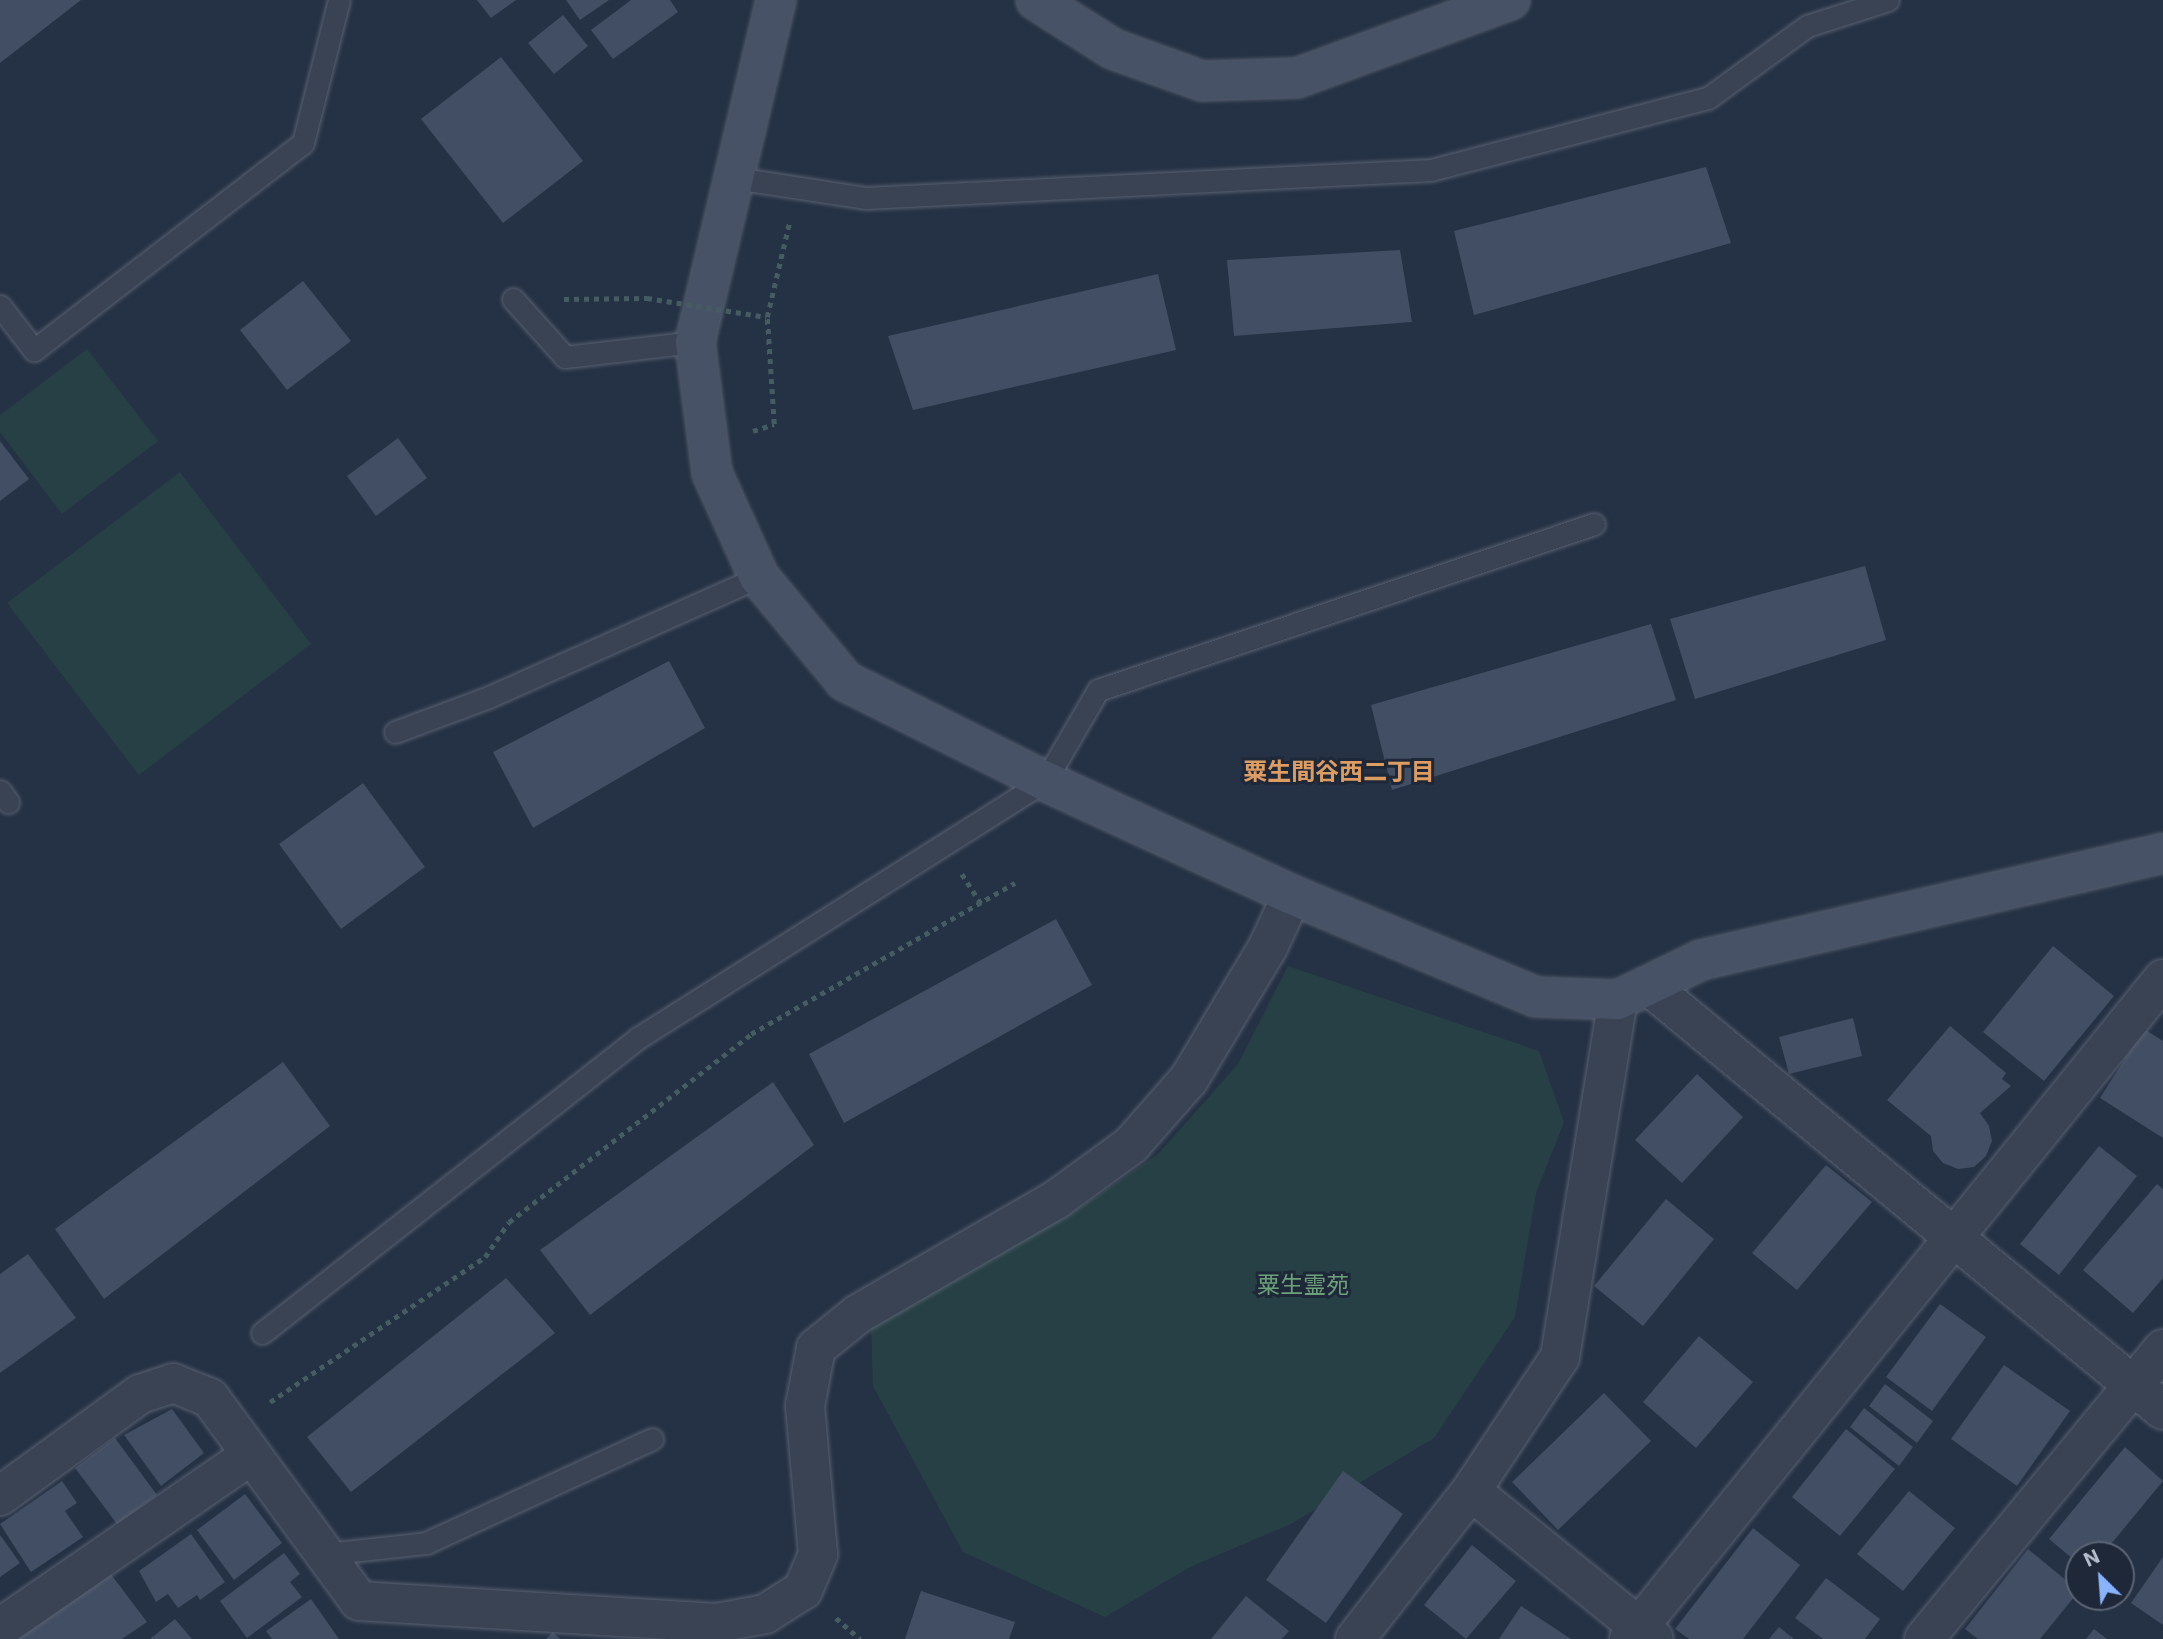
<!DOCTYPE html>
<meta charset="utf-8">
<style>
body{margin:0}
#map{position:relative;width:2163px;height:1639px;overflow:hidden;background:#253144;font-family:Inter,"Noto Sans JP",sans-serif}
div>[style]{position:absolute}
.green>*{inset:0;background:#274045}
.building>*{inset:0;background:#424e64}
.path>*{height:4.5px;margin-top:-2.25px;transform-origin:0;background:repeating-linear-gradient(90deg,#455d61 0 5px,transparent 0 10px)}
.roads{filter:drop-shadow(0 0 2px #586171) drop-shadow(0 0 2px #586171)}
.lane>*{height:21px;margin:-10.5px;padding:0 10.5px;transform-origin:10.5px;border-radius:10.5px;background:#394354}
.street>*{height:38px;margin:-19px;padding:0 19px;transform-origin:19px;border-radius:19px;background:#394354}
.secondary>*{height:38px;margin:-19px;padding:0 19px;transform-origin:19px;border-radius:19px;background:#475267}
.path-bridge>*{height:4.5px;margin-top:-2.25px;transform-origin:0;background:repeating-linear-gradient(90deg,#455d61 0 5px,transparent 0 10px)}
span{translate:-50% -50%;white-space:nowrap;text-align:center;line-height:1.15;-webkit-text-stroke:6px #1e2839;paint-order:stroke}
.park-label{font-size:23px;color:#6ca07a}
.neighbourhood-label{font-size:24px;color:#dd9c61;font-weight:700}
.north{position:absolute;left:2065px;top:1541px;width:70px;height:70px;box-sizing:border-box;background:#1e2839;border:2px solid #5b6474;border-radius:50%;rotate:335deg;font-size:19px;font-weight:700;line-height:28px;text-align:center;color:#b7bfcd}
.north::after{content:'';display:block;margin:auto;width:24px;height:32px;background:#8ab3ff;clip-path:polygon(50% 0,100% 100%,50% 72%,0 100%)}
</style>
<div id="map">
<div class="green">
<div style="clip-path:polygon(87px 349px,158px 441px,62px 514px,0 432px,0 415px)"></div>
<div style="clip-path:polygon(180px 472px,311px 644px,139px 775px,7px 603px)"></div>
<div style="clip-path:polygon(1288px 966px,1539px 1051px,1564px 1122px,1536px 1193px,1515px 1317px,1434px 1438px,1291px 1524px,1190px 1567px,1105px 1617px,963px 1552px,873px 1386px,871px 1325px,1075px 1211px,1158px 1154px,1238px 1064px)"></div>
</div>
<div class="building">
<div style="clip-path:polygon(0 0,81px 0,0 63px)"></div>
<div style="clip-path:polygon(477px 0,516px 0,491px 18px)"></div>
<div style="clip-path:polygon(566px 0,609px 0,580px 20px)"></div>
<div style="clip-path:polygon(631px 0,670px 0,678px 12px,613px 59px,591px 30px)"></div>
<div style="clip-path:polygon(563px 15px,588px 46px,554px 74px,528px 43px)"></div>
<div style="clip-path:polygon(501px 57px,583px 161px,503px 223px,421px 119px)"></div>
<div style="clip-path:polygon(1706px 167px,1731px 243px,1474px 315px,1454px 231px)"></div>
<div style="clip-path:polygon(1400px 250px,1412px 322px,1234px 336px,1227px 260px)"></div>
<div style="clip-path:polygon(1158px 274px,1176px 350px,913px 410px,888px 336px)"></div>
<div style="clip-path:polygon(303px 281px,351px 341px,287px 390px,240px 330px)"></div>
<div style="clip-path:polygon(398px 438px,427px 478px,376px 516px,347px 476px)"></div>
<div style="clip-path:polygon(0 441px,29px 479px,0 501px)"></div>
<div style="clip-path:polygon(1865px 566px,1886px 640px,1695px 699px,1670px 619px)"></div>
<div style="clip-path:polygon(1651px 624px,1676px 700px,1392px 790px,1371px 705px)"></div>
<div style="clip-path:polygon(669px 661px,705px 728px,533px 828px,493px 752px)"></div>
<div style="clip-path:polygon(363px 783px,425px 867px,341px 929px,279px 844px)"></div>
<div style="clip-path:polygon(1056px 919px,1092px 985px,844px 1123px,809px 1054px)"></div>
<div style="clip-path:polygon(2053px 946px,2114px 996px,2044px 1081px,1983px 1032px)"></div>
<div style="clip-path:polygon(1853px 1018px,1862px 1056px,1789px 1074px,1779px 1037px)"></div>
<div style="clip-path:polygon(1950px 1026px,2006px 1073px,2002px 1079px,2011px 1086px,1980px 1113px,1989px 1126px,1992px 1141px,1986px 1156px,1974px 1167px,1958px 1169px,1943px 1163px,1933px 1151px,1931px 1136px,1887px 1100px)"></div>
<div style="clip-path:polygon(2144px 1029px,2163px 1041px,2163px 1138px,2100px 1098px)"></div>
<div style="clip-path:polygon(283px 1062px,330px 1126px,104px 1299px,55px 1229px)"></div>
<div style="clip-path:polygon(1697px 1074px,1743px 1117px,1682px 1183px,1635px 1140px)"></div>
<div style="clip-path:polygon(773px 1082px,814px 1145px,590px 1315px,540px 1250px)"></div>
<div style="clip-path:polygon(2099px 1146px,2137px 1176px,2059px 1275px,2020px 1244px)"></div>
<div style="clip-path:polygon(1826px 1165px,1872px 1202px,1797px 1290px,1752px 1253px)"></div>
<div style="clip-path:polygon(2157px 1184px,2163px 1189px,2163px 1278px,2133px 1313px,2083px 1270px)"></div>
<div style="clip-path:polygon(1666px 1199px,1714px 1239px,1643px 1326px,1594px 1286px)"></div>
<div style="clip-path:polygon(28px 1254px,76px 1318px,0 1373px,0 1274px)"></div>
<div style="clip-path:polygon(506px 1278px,555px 1333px,351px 1492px,307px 1437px)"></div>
<div style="clip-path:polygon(1940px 1304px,1986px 1337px,1932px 1411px,1886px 1377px)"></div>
<div style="clip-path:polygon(1699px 1336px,1753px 1382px,1696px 1448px,1643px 1402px)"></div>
<div style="clip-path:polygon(2004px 1365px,2070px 1411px,2017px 1486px,1951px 1439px)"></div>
<div style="clip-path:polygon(1885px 1384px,1933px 1421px,1917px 1443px,1869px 1406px)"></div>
<div style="clip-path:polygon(1604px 1393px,1651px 1441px,1558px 1530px,1512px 1482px)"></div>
<div style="clip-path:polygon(1864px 1408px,1913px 1447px,1899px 1466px,1850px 1427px)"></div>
<div style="clip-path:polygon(172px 1409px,204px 1453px,161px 1486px,124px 1435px)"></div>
<div style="clip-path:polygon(1846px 1429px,1895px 1469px,1840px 1536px,1792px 1497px)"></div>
<div style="clip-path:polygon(115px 1438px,157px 1495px,117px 1524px,75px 1468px)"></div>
<div style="clip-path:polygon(2125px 1447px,2163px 1481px,2102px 1555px,2079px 1555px,2079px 1564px,2049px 1539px)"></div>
<div style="clip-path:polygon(1343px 1471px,1403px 1514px,1326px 1623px,1266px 1580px)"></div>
<div style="clip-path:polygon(62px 1481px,77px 1503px,65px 1511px,83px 1537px,31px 1572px,0 1524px)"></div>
<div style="clip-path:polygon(1909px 1491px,1955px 1528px,1903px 1591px,1857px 1554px)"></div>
<div style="clip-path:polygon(245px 1494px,282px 1543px,234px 1580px,197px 1530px)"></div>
<div style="clip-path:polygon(1753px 1528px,1800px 1565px,1743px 1639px,1689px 1639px,1675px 1629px)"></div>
<div style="clip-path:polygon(191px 1534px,225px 1582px,200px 1600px,197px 1595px,178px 1608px,168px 1594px,156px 1602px,139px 1571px)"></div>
<div style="clip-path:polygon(0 1535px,20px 1563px,0 1577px)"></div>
<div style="clip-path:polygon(1472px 1545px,1516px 1581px,1466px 1639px,1424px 1605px)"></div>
<div style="clip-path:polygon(2028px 1549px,2079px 1591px,2040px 1639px,1978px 1639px,1965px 1629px)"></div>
<div style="clip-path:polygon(284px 1553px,300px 1574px,290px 1582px,302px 1597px,247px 1638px,220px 1601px)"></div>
<div style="clip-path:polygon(2163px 1557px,2163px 1625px,2131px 1603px)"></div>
<div style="clip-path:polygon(104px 1565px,147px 1622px,122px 1639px,17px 1639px)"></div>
<div style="clip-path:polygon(1826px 1578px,1880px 1619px,1865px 1639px,1823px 1639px,1795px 1618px)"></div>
<div style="clip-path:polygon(921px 1591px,1015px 1622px,1009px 1639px,905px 1639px)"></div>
<div style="clip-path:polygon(1246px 1596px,1289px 1631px,1282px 1639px,1211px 1639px)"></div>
<div style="clip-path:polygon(311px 1599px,339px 1639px,272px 1639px,266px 1631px)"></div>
<div style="clip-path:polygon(1521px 1606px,1571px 1639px,1499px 1639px)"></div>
<div style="clip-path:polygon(175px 1619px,192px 1639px,150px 1639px)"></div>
<div style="clip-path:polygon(1779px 1627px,1794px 1639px,1769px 1639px)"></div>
<div style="clip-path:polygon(2094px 1629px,2107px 1639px,2086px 1639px)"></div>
<div style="clip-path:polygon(553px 1632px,560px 1639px,546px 1639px)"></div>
</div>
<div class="path">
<div style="left:564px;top:299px;width:83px;rotate:-0.7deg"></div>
<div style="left:753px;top:431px;width:22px;rotate:-18deg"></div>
<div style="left:774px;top:424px;width:107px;rotate:-93.7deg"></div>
<div style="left:767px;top:317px;width:96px;rotate:-76.7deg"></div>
<div style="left:962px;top:874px;width:35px;rotate:57deg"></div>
<div style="left:270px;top:1402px;width:259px;rotate:-34deg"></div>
<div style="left:485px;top:1257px;width:42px;rotate:-55.6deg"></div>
<div style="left:509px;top:1222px;width:306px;rotate:-37.8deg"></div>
<div style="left:751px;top:1034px;width:304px;rotate:-29.8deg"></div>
<div style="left:836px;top:1618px;width:32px;rotate:41deg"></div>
</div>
<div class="roads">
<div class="lane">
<div style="left:735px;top:178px;width:133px;rotate:8.7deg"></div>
<div style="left:866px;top:198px;width:566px;rotate:-2.84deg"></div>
<div style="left:1431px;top:170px;width:286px;rotate:-14.6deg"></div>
<div style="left:1708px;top:98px;width:122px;rotate:-36deg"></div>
<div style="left:1807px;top:26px;width:85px;rotate:-17.8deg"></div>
<div style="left:513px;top:299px;width:78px;rotate:48.1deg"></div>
<div style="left:565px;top:357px;width:131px;rotate:-6.6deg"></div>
<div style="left:0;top:306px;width:56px;rotate:52.3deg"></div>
<div style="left:34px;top:350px;width:339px;rotate:-37.6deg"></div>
<div style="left:303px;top:143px;width:147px;rotate:-75.9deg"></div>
<div style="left:395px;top:732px;width:100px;rotate:-20.4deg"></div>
<div style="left:489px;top:697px;width:295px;rotate:-24deg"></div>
<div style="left:0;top:791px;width:14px;rotate:54deg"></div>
<div style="left:262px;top:1333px;width:478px;rotate:-38.1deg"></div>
<div style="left:638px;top:1038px;width:481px;rotate:-32.3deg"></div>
<div style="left:1045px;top:781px;width:105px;rotate:-59.8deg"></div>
<div style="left:1098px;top:690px;width:523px;rotate:-18.5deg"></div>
<div style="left:325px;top:1554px;width:102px;rotate:-6.2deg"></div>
<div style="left:426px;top:1543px;width:249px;rotate:-24.7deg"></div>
</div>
<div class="street">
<div style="left:1649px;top:986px;width:666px;rotate:39.52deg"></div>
<div style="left:1471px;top:1491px;width:235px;rotate:39deg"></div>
<div style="left:0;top:1496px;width:173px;rotate:-36.1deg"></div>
<div style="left:140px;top:1394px;width:35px;rotate:-18deg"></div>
<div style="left:173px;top:1383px;width:40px;rotate:22deg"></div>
<div style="left:210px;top:1398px;width:252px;rotate:53.7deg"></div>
<div style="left:359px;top:1601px;width:359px;rotate:3.5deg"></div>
<div style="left:717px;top:1623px;width:49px;rotate:-10.6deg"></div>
<div style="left:765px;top:1614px;width:45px;rotate:-32.3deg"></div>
<div style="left:803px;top:1590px;width:39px;rotate:-67deg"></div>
<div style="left:818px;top:1554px;width:149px;rotate:-95deg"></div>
<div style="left:805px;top:1406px;width:59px;rotate:-79.3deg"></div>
<div style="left:816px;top:1348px;width:54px;rotate:-39deg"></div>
<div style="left:858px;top:1314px;width:230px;rotate:-30deg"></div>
<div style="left:1057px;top:1199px;width:92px;rotate:-36.1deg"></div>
<div style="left:1131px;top:1145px;width:88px;rotate:-48.7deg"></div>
<div style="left:1189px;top:1079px;width:154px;rotate:-59.1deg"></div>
<div style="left:1268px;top:947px;width:57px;rotate:-65.2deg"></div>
<div style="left:0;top:1628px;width:305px;rotate:-34.6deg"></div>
<div style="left:1355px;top:1639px;width:188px;rotate:-51.9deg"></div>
<div style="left:1471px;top:1491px;width:161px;rotate:-56.4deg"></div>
<div style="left:1560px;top:1357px;width:362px;rotate:-80.8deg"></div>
<div style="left:1629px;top:1639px;width:849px;rotate:-51.02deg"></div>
<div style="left:1924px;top:1639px;width:376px;rotate:-50.5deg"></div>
</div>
<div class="secondary">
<div style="left:776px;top:0;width:351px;rotate:103.3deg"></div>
<div style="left:695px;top:342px;width:132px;rotate:82.6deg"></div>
<div style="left:712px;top:473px;width:114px;rotate:65.7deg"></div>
<div style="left:759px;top:577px;width:135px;rotate:50.4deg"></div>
<div style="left:845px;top:681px;width:224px;rotate:26.6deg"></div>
<div style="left:1045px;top:781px;width:272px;rotate:24.8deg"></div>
<div style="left:1292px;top:895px;width:264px;rotate:22.7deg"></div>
<div style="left:1536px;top:997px;width:82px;rotate:2.1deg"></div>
<div style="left:1618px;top:1000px;width:92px;rotate:-25.7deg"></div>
<div style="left:1701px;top:960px;width:474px;rotate:-13deg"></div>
<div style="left:1036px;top:0;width:91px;rotate:32.5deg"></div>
<div style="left:1113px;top:49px;width:95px;rotate:19.8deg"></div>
<div style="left:1202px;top:81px;width:95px;rotate:-1.8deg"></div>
<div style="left:1297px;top:78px;width:227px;rotate:-20.1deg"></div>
</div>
</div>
<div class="path-bridge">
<div style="left:647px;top:298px;width:121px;rotate:9deg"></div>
</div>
<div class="park-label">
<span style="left:1303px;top:1285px">粟生霊苑</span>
</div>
<div class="neighbourhood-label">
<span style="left:1339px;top:772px">粟生間谷西二丁目</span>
</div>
<div class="north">N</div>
</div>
